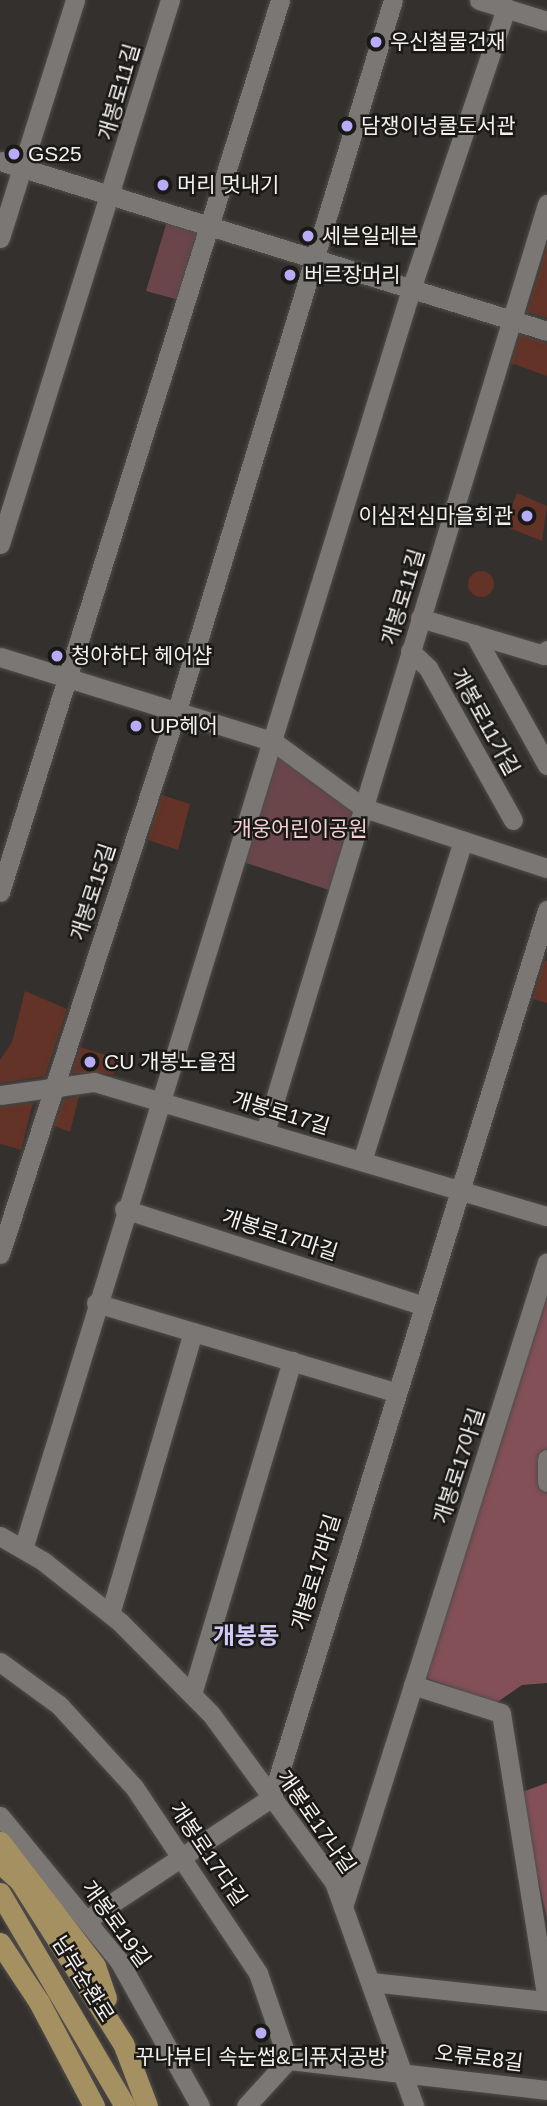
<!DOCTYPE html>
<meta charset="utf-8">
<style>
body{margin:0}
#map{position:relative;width:547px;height:2106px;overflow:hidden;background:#34302d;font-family:Helvetica,"Noto Sans KR",sans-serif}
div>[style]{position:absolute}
.green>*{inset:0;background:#6a464b}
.forest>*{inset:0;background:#845058}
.building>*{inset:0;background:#623326}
.round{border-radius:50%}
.roads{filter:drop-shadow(0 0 2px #504c4a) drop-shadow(0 0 2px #504c4a)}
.minor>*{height:19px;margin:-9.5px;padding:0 9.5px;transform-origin:9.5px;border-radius:9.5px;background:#7b7774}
.major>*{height:21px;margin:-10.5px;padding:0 10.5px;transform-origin:10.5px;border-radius:10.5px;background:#a49061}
.dots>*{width:19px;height:19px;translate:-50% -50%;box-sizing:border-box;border:4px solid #1a1917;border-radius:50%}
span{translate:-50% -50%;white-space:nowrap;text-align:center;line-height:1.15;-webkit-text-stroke:5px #1a1917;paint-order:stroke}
.poi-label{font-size:21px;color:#f3f0ee}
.left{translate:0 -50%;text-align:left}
.right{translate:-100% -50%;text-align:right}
.street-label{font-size:21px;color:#f3f0ee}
.park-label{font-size:21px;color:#f4d0d4}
.quarter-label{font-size:24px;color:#d1caf6;font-weight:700}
</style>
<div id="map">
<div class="green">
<div style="clip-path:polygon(169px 215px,202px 225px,179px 300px,146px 291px)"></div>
<div style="clip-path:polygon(275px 748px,358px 812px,329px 890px,240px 861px)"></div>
</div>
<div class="forest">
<div style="clip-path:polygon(536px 1296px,547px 1300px,547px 1683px,522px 1685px,496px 1703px,417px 1675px)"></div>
<div style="clip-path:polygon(547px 1783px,547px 1919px,519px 1793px)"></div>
</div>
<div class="building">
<div style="clip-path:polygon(547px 246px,547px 318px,527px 312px)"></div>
<div style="clip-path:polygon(520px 335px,547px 343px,547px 376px,511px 363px)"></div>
<div style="clip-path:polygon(517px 493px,547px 506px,542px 541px,504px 526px)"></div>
<div class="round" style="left:468px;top:571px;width:26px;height:26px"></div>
<div style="clip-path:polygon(162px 795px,190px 804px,178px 850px,148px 840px)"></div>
<div style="clip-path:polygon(544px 961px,547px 961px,547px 1003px,533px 999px)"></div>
<div style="clip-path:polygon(25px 991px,67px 1009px,45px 1076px,0 1083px,0 1060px,12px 1042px)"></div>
<div style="clip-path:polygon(80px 1047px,119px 1059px,114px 1074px,72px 1073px)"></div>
<div style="clip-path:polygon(79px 1096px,70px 1132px,54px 1126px,63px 1100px)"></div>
<div style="clip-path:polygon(33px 1103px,21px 1150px,0 1144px,0 1107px)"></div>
</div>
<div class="roads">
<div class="minor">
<div style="left:479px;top:0;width:71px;rotate:17.2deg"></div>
<div style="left:0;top:161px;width:573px;rotate:17.26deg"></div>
<div style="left:0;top:238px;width:250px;rotate:-72.5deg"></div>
<div style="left:0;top:544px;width:570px;rotate:-72.65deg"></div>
<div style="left:420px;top:618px;width:129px;rotate:16.6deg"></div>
<div style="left:544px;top:655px;width:6px;rotate:-59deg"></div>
<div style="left:474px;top:634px;width:150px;rotate:60.9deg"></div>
<div style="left:410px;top:651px;width:25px;rotate:43deg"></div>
<div style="left:428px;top:668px;width:174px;rotate:60.8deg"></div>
<div style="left:0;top:657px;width:287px;rotate:17.2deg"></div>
<div style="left:274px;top:742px;width:112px;rotate:36.3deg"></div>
<div style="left:364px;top:808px;width:193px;rotate:18.2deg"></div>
<div style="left:0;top:892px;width:935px;rotate:-72.57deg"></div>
<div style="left:0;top:1095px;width:95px;rotate:-7.9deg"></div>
<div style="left:94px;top:1082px;width:472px;rotate:16.5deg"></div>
<div style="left:265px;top:1132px;width:970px;rotate:-73.1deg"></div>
<div style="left:362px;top:1161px;width:336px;rotate:-72.5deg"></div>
<div style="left:124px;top:1209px;width:313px;rotate:17.9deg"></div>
<div style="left:0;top:1254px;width:572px;rotate:-71.98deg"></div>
<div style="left:177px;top:710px;width:742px;rotate:-73.08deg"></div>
<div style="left:96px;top:1303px;width:312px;rotate:16.6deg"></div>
<div style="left:547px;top:1459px;width:23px;rotate:90deg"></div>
<div style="left:0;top:1536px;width:50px;rotate:30.2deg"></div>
<div style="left:43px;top:1561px;width:98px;rotate:38.4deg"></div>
<div style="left:120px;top:1622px;width:129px;rotate:45.3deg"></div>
<div style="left:211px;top:1714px;width:208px;rotate:53.8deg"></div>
<div style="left:334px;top:1882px;width:238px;rotate:70.3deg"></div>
<div style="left:23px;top:1549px;width:1318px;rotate:-72.88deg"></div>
<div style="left:411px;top:289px;width:297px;rotate:-71.3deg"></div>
<div style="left:110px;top:1614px;width:294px;rotate:-73.6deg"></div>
<div style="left:0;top:1662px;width:73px;rotate:36.1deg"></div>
<div style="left:59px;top:1705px;width:111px;rotate:47.6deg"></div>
<div style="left:134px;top:1787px;width:224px;rotate:56.3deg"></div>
<div style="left:258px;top:1973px;width:92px;rotate:71deg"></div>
<div style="left:288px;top:2060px;width:62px;rotate:132.4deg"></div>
<div style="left:413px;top:1685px;width:92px;rotate:17.7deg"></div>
<div style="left:501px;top:1713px;width:292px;rotate:80.9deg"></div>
<div style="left:192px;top:1694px;width:348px;rotate:-73.3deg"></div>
<div style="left:0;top:1816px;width:188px;rotate:50.6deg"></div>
<div style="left:119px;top:1961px;width:166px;rotate:60.8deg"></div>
<div style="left:343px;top:1907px;width:676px;rotate:-72.45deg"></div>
<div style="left:88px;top:1919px;width:221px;rotate:-33.5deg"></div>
<div style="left:272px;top:1797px;width:929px;rotate:-72.77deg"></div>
<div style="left:371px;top:1982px;width:177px;rotate:6.2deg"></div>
<div style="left:288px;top:2060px;width:261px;rotate:6.6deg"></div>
</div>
<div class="major">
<div style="left:0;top:1842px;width:156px;rotate:52.5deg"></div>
<div style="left:95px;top:1966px;width:34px;rotate:71deg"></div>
<div style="left:0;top:1863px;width:27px;rotate:42deg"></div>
<div style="left:20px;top:1881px;width:192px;rotate:57.6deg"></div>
<div style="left:123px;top:2043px;width:67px;rotate:69.1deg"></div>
<div style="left:0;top:1893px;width:247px;rotate:59.6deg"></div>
<div style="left:0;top:1943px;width:71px;rotate:56.5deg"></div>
<div style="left:39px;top:2002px;width:118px;rotate:62.1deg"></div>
</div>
</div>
<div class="dots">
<div style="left:376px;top:42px;background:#b8abf7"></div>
<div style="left:347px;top:126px;background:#b8abf7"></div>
<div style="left:14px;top:154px;background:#b8abf7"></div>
<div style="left:163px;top:185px;background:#b8abf7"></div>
<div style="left:308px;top:236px;background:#b8abf7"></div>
<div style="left:290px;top:275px;background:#b8abf7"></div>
<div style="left:527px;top:516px;background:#b8abf7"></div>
<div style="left:57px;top:656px;background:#b8abf7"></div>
<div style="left:136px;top:726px;background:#b8abf7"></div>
<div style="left:90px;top:1062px;background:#b8abf7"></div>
<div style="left:261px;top:2033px;background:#b8abf7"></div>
</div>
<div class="poi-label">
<span class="left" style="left:390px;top:42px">우신철물건재</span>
<span class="left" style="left:361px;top:126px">담쟁이넝쿨도서관</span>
<span class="left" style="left:28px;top:154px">GS25</span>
<span class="left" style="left:177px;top:185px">머리 멋내기</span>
<span class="left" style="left:322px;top:236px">세븐일레븐</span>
<span class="left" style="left:304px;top:275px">버르장머리</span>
<span class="right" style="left:513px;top:516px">이심전심마을회관</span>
<span class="left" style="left:71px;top:656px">청아하다 헤어샵</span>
<span class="left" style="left:150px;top:726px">UP헤어</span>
<span class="left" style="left:104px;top:1062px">CU 개봉노을점</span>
<span style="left:261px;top:2057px">꾸나뷰티 속눈썹&amp;디퓨저공방</span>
</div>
<div class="street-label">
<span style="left:119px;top:92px;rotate:-74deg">개봉로11길</span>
<span style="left:403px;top:597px;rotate:-73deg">개봉로11길</span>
<span style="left:485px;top:722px;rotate:61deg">개봉로11가길</span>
<span style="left:93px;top:892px;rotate:-72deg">개봉로15길</span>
<span style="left:281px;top:1113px;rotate:17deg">개봉로17길</span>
<span style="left:280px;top:1235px;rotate:18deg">개봉로17마길</span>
<span style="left:459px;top:1466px;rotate:-72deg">개봉로17아길</span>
<span style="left:316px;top:1572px;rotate:-73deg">개봉로17바길</span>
<span style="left:316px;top:1822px;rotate:55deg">개봉로17나길</span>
<span style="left:208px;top:1854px;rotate:56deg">개봉로17다길</span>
<span style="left:116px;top:1924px;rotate:54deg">개봉로19길</span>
<span style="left:83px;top:1979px;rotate:58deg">남부순환로</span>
<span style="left:479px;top:2058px;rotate:7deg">오류로8길</span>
</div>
<div class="park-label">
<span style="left:300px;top:829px">개웅어린이공원</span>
</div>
<div class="quarter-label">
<span style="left:246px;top:1636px">개봉동</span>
</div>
</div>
